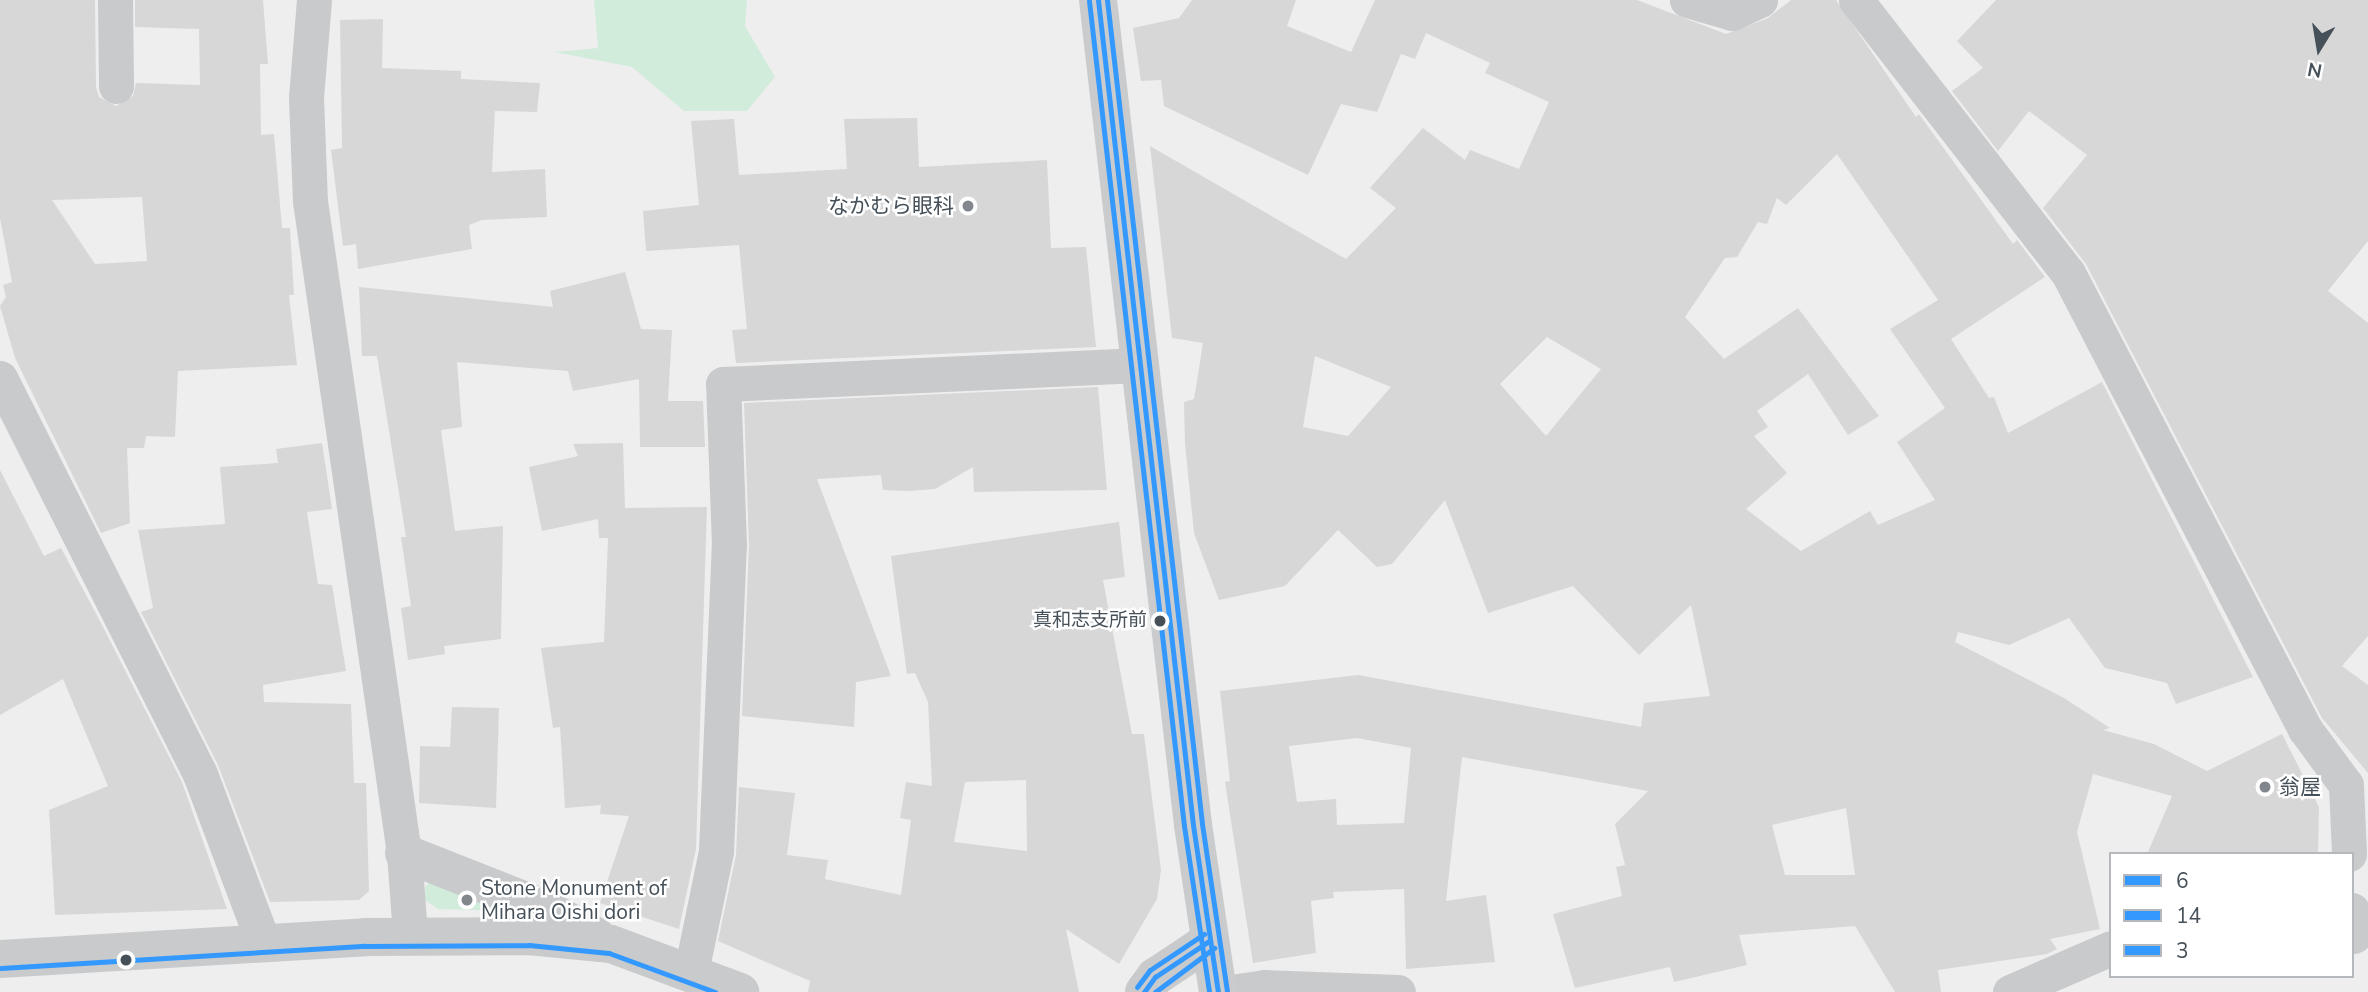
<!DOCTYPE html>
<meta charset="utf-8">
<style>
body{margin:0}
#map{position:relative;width:2368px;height:992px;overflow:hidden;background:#eee;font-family:"Nunito Sans","Noto Sans JP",sans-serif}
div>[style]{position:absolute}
.green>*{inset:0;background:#d2ecdc}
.building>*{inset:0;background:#d7d7d8}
.minor>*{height:35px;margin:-17.5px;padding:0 17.5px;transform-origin:17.5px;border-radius:17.5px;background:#c8cacc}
.tertiary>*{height:38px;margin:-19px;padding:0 19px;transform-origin:19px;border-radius:19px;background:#c8cacc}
.secondary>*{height:38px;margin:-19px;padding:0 19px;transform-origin:19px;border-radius:19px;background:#c9cbcd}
.bus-1>*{height:5px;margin:-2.5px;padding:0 2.5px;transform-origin:2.5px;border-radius:2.5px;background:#39f}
.bus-2>*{height:5px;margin:-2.5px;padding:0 2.5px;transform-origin:2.5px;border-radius:2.5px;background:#39f}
.bus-3>*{height:5px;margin:-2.5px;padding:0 2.5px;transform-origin:2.5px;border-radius:2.5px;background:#39f}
.dots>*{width:19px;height:19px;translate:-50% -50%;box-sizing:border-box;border:4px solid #fff;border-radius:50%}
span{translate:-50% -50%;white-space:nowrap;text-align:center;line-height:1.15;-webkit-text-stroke:5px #fff;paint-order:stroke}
.bus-label{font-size:19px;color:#465059}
.right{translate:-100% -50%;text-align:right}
.poi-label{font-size:21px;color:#465059}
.left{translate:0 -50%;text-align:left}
.legend{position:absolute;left:2109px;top:852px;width:245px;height:126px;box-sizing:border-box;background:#fff;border:2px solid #b5b9bd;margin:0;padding:9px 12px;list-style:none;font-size:21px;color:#465059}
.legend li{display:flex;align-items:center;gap:14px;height:35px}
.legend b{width:35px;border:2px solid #b5b9bd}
.north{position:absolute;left:2284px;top:14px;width:70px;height:70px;-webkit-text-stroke:5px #fff;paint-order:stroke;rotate:191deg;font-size:19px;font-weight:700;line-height:28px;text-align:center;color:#465059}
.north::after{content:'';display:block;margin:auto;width:24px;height:32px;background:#465059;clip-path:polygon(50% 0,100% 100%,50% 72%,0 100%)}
</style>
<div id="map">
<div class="green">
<div style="clip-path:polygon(594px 0,747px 0,745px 26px,775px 77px,747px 111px,684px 111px,632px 67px,555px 52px,598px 48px)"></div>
<div style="clip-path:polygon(433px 879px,508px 911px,438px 909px,425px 900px,425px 887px)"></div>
</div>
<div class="building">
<div style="clip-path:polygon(evenodd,0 0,95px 0,96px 87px,99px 97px,116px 106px,133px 96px,136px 83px,200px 85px,199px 29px,135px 27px,135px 0,263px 0,268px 64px,260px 64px,261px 135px,274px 134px,282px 228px,290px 228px,294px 295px,289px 295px,297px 365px,178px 371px,175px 437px,146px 436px,144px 448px,127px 448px,130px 523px,101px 533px,15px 358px,0 306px,6px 297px,3px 285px,12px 282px,0 218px,0 0,142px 197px,147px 261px,95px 264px,52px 200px,142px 197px)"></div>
<div style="clip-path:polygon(evenodd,1192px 0,1296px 0,1287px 26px,1351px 52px,1375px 0,1637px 0,1726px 34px,1768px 18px,1791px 0,1836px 0,1916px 117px,1919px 114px,2013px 244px,2017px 240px,2045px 277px,1951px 339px,1989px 398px,1994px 397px,2008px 433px,2102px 382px,2253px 677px,2176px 704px,2167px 683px,2105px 668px,2069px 618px,2009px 645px,1958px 632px,1955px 642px,2064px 698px,2110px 728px,2103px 730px,2154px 744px,2207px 771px,2282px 734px,2319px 807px,2318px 854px,2147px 854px,2172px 796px,2093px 774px,2077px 832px,2100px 929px,2050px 939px,2057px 949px,2047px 954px,1938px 970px,1941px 992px,1895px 992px,1855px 926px,1739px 935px,1747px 965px,1674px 982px,1670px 967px,1575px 988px,1553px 914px,1622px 896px,1616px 867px,1625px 865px,1615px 824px,1648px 791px,1462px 757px,1446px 901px,1486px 895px,1495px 962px,1406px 969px,1404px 889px,1333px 892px,1334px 898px,1311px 901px,1316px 953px,1253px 963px,1225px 782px,1230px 781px,1220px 691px,1358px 675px,1641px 727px,1644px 703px,1710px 696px,1691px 605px,1639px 655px,1573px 586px,1488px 613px,1445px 500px,1392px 564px,1377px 567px,1338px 530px,1285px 586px,1219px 600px,1194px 533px,1185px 444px,1184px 402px,1194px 399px,1203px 343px,1172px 338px,1150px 146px,1346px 259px,1396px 208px,1370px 188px,1423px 128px,1465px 160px,1470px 150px,1519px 169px,1549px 102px,1485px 73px,1490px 63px,1426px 33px,1415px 59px,1401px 54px,1377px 112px,1341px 104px,1308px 175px,1164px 106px,1161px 80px,1141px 81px,1133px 28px,1179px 18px,1192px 0,1837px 154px,1938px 300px,1890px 329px,1945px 408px,1897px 442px,1935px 500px,1878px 525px,1870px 511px,1801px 551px,1746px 509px,1787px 473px,1754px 436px,1768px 427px,1757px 411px,1808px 374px,1848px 435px,1879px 416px,1798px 308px,1724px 359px,1685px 317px,1725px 258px,1737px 257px,1758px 222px,1767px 224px,1777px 198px,1786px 205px,1837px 154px,1192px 0,1547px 337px,1601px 369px,1546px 436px,1500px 384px,1547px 337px,1192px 0,1315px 356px,1391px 387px,1348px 436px,1303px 427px,1315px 356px,1192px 0,1357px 738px,1411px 748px,1404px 823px,1337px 825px,1336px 799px,1297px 802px,1289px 746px,1357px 738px,1192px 0,1846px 808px,1855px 875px,1785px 875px,1772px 825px,1846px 808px)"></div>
<div style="clip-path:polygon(1996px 0,2368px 0,2368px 241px,2328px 291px,2368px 323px,2368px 636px,2342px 666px,2368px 685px,2368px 773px,2322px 718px,2086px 264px,2043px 208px,2087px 155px,2029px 111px,1998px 151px,1952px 91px,1983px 68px,1957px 41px)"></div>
<div style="clip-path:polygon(383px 19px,382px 68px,461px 71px,461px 79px,540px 83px,537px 112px,495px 111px,492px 172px,545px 169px,547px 217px,482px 220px,469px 225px,472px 249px,358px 269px,356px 244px,343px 246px,331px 150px,342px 148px,340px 20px)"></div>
<div style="clip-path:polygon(917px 118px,919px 167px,1047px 160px,1051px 248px,1086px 247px,1096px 347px,736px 363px,732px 330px,747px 329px,739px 245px,646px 251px,643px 211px,699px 205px,691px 121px,734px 119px,739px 175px,847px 169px,844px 119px)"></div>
<div style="clip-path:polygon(625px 272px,641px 329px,672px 330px,668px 401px,703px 401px,705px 447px,640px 447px,639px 379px,573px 391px,568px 371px,457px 362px,462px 427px,441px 430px,455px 531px,503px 526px,501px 639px,444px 646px,445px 654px,408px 660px,401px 608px,411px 606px,401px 537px,406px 537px,377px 356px,362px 356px,359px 287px,553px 307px,550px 291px)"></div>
<div style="clip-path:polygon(1098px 387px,1107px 490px,974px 492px,973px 467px,935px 489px,909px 491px,883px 490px,881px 475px,817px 479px,891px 676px,856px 682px,854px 727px,742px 716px,749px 546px,744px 403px)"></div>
<div style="clip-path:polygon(322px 443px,332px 509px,307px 512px,318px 584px,332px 585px,346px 671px,263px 685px,264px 702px,351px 704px,354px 783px,366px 783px,369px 891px,359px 900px,270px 902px,218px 765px,141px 612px,153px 608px,138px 530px,225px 524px,220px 467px,278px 463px,276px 449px)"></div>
<div style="clip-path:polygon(623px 443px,625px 508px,707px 507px,696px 849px,679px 929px,600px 903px,629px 816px,600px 814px,601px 805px,565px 808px,560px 727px,553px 728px,541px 648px,604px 642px,608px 538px,599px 538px,598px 519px,542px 531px,529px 467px,578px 456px,573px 444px)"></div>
<div style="clip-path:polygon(0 470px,44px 556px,61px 548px,101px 623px,182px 782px,227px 909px,55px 915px,49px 810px,108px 786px,63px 679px,0 715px)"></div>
<div style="clip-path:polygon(evenodd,1119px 522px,1125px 577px,1103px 580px,1132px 734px,1144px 734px,1161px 870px,1157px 899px,1119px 964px,1066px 929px,1079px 992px,808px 992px,810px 981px,718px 941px,736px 855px,739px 787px,795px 793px,787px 855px,828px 860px,825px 879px,901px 895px,911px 820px,900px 818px,906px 782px,932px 786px,928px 702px,915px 673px,907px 674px,891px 556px,1119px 522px,1026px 780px,1027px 851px,954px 842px,965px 782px,1026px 780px)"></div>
<div style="clip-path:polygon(452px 707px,499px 708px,496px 808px,419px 803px,420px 746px,450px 747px)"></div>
</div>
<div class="minor">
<div style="left:115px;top:0;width:86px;rotate:89.3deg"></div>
<div style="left:314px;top:0;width:98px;rotate:94.7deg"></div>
<div style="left:306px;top:98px;width:103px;rotate:87.8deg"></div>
<div style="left:310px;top:201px;width:659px;rotate:81.8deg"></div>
<div style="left:404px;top:853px;width:82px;rotate:85.8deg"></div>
<div style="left:1687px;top:0;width:47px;rotate:16.1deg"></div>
<div style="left:1732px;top:13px;width:31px;rotate:-25deg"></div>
<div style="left:1856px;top:0;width:346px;rotate:52.2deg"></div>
<div style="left:2068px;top:273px;width:514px;rotate:62.54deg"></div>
<div style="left:2305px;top:729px;width:69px;rotate:53.8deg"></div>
<div style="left:2346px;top:785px;width:69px;rotate:87.5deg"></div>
<div style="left:0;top:378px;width:444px;rotate:63.2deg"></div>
<div style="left:200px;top:774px;width:179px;rotate:69.4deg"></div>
<div style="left:2352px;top:910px;width:26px;rotate:86deg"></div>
<div style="left:691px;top:972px;width:124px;rotate:-78.3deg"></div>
<div style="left:716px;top:851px;width:306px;rotate:-87.6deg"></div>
<div style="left:729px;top:545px;width:161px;rotate:-92.1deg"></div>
<div style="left:723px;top:384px;width:417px;rotate:-2.6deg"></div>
<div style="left:1230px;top:992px;width:34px;rotate:-8deg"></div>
<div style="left:1264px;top:987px;width:134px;rotate:2.1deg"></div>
<div style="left:2010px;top:992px;width:110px;rotate:-23.5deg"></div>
</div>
<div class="tertiary">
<div style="left:404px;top:853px;width:153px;rotate:21.5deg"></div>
<div style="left:546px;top:909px;width:58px;rotate:28.8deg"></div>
<div style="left:0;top:959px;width:366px;rotate:-3.4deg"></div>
<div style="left:365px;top:937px;width:164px;rotate:-0.3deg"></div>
<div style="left:529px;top:936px;width:82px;rotate:5.6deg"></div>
<div style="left:611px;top:944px;width:138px;rotate:20.4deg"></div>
<div style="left:1144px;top:992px;width:19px;rotate:-54deg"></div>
<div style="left:1155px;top:977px;width:65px;rotate:-33.7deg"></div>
</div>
<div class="secondary">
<div style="left:1098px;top:0;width:830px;rotate:83.43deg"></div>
<div style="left:1193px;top:825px;width:169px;rotate:81.5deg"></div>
</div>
<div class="bus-1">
<div style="left:1098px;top:0;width:830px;rotate:83.43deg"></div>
<div style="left:1193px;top:825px;width:169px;rotate:81.5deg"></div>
<div style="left:1144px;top:992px;width:19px;rotate:-54deg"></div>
<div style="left:1155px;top:977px;width:65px;rotate:-33.7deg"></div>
</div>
<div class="bus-2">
<div style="left:1089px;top:1px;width:830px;rotate:83.43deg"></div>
<div style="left:1184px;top:826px;width:168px;rotate:81.4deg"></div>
<div style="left:1px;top:968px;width:365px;rotate:-3.5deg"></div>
<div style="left:365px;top:946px;width:164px;rotate:-0.3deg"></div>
<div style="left:529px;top:945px;width:80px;rotate:5.7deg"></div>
<div style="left:609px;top:953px;width:113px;rotate:20.2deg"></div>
<div style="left:1155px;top:992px;width:74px;rotate:-36.7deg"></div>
</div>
<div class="bus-3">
<div style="left:1107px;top:0;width:829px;rotate:83.42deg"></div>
<div style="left:1202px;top:824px;width:169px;rotate:81.5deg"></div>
<div style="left:1137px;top:987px;width:21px;rotate:-53deg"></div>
<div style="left:1150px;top:970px;width:65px;rotate:-33.7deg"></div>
</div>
<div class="dots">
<div style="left:968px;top:206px;background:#81878d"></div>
<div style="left:1160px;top:621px;background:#465059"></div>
<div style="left:2265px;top:787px;background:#81878d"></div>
<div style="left:467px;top:900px;background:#81878d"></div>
<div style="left:126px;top:960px;background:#465059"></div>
</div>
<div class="bus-label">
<span class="right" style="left:1147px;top:621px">真和志支所前</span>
</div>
<div class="poi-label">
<span class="right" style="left:954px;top:206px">なかむら眼科</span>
<span class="left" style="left:2279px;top:787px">翁屋</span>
<span class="left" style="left:481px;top:900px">Stone Monument of<br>Mihara Oishi dori</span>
</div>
<ul class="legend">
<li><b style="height:9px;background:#39f"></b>6</li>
<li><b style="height:9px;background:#39f"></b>14</li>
<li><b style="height:9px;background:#39f"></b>3</li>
</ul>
<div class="north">N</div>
</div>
